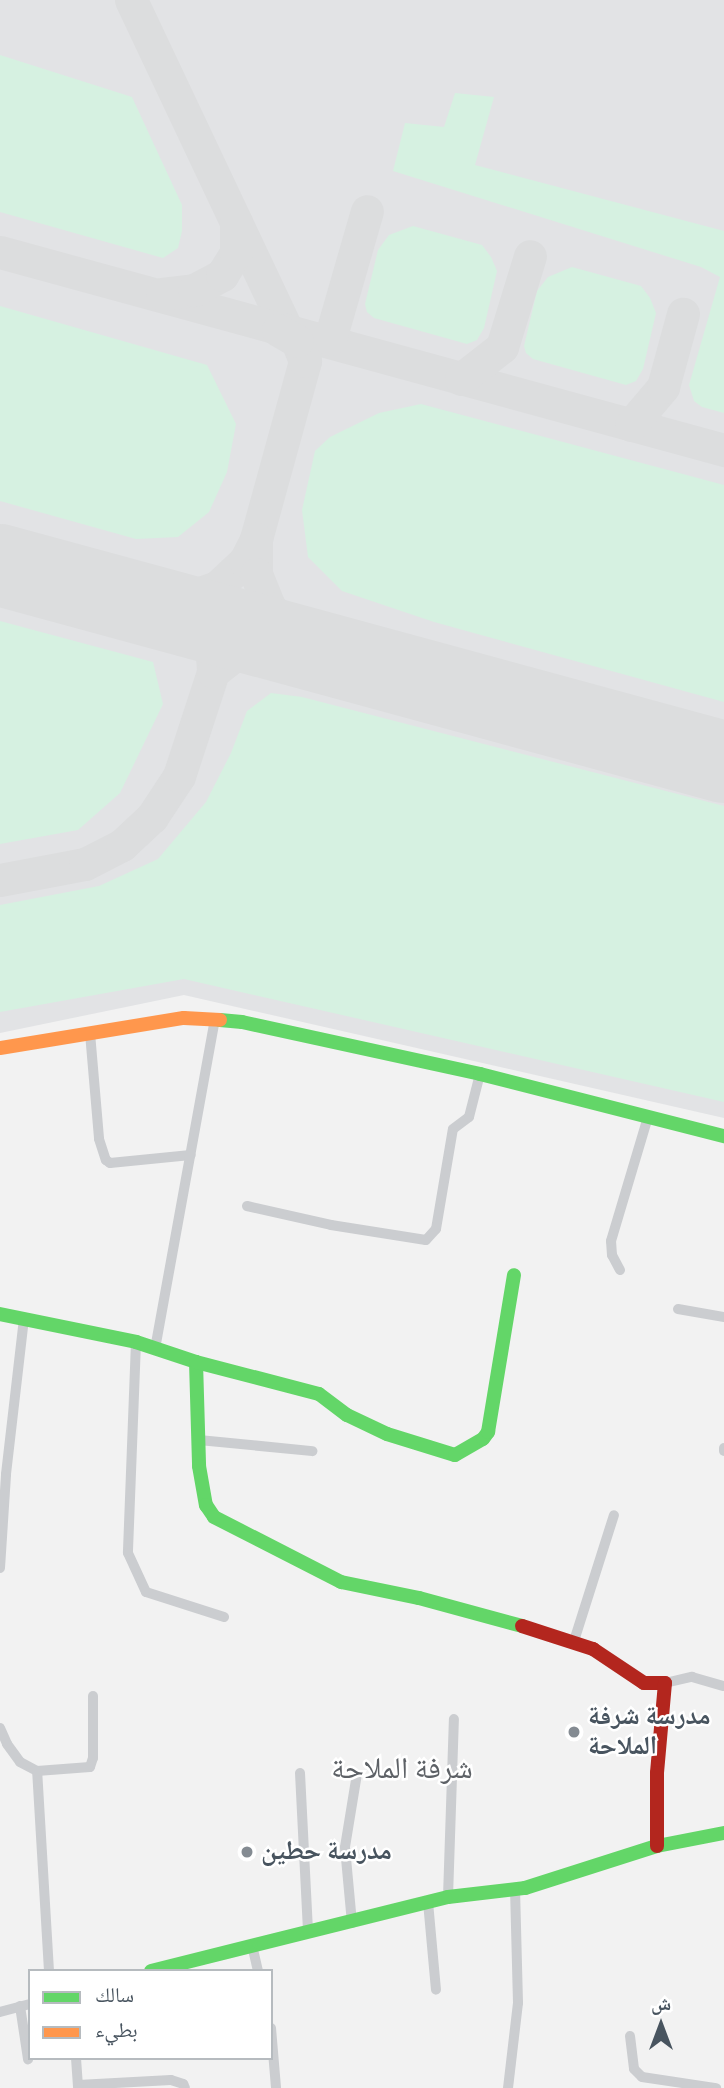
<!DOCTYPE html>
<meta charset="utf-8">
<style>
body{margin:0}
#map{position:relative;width:724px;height:2088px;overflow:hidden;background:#f2f2f2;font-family:Signika,"Noto Naskh Arabic",sans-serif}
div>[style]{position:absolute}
.airport>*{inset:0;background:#e2e3e5}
.green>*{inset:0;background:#d6f1e1}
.taxiway>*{height:33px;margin:-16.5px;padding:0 16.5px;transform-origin:16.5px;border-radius:16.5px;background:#dcddde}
.runway>*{height:82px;margin:-41px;padding:0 41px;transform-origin:41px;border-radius:41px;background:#dcddde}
.street>*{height:10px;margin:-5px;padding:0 5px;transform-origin:5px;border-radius:5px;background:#cbcdd0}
.fast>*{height:14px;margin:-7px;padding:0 7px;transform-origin:7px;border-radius:7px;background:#63d668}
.slow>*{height:14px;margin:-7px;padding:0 7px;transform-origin:7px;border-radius:7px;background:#ff974d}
.jam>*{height:14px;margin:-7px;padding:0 7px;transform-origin:7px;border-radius:7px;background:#b3261e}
.dots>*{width:19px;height:19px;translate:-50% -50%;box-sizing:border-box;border:4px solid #fff;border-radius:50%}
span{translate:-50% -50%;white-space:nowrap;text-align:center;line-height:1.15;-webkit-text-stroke:5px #fff;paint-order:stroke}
.poi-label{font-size:26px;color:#48545f;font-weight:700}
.left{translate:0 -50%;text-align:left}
.quarter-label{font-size:30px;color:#5d6166}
.legend{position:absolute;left:28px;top:1969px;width:245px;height:91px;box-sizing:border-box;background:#fff;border:2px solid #b6bbbf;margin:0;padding:9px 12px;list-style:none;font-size:21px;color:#48545f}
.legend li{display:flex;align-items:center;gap:14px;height:35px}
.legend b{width:35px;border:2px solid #b6bbbf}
.north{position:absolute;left:626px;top:1990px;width:70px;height:70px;-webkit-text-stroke:5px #fff;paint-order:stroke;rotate:0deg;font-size:19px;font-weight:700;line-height:28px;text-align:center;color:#48545f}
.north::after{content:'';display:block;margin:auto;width:24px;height:32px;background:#48545f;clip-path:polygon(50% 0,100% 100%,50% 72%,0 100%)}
</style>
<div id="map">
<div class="airport">
<div style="clip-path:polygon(0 0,724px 0,724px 1118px,184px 995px,0 1033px)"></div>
</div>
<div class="green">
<div style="clip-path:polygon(0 55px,132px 97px,182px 205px,182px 231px,178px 248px,163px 258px,0 212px)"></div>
<div style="clip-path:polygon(455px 93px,494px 97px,475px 165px,724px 231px,724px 413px,702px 407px,694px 401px,689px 385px,720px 277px,701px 267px,393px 171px,405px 123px,444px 127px)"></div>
<div style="clip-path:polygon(413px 226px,482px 245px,491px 257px,497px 271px,484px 328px,477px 340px,467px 344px,374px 318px,367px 312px,365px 304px,378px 250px,389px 235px)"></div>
<div style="clip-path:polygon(572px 267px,641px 286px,650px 298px,656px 313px,643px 369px,636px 381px,626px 385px,533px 359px,526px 353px,524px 346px,537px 291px,548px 277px)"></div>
<div style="clip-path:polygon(0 306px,207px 365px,236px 424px,227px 472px,209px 512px,178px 537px,136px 539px,0 501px)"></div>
<div style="clip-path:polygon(421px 404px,724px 485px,724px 702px,434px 622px,342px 591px,308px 557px,302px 510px,315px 451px,330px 437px,379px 413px)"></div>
<div style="clip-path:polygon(0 621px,153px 662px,163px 704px,120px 793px,78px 830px,0 844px)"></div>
<div style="clip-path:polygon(271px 693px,302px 697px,724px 806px,724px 1102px,184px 979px,0 1012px,0 905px,99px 886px,158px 859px,206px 802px,231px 753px,247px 711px)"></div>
</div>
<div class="taxiway">
<div style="left:131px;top:0;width:367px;rotate:64.7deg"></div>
<div style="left:0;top:252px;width:751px;rotate:15.3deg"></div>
<div style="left:162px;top:294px;width:32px;rotate:-7deg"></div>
<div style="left:194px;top:290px;width:32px;rotate:-28deg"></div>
<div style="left:222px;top:275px;width:26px;rotate:-58deg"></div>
<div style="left:236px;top:253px;width:31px;rotate:-90deg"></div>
<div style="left:330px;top:339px;width:133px;rotate:-73.9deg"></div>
<div style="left:461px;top:379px;width:52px;rotate:-38deg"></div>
<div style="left:502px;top:347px;width:95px;rotate:-72.9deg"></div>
<div style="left:631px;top:425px;width:50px;rotate:-49.9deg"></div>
<div style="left:663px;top:387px;width:76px;rotate:-74.7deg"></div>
<div style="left:256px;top:539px;width:185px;rotate:-74.6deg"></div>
<div style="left:305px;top:361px;width:22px;rotate:-112deg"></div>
<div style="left:297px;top:341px;width:22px;rotate:-150deg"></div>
<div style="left:158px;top:608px;width:63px;rotate:-19.6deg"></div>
<div style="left:217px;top:587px;width:38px;rotate:-43deg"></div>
<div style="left:245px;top:561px;width:25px;rotate:-63deg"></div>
<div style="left:256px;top:539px;width:35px;rotate:90deg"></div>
<div style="left:256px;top:574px;width:37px;rotate:68deg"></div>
<div style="left:270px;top:608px;width:42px;rotate:44deg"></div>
<div style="left:300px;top:637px;width:38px;rotate:30deg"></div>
<div style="left:178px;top:613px;width:42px;rotate:46.9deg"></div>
<div style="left:207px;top:644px;width:13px;rotate:67deg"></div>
<div style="left:212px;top:656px;width:16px;rotate:86deg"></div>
<div style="left:0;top:880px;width:86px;rotate:-10.7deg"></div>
<div style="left:85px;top:864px;width:42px;rotate:-27.2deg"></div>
<div style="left:122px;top:845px;width:41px;rotate:-43deg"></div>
<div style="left:152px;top:817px;width:49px;rotate:-56.6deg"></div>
<div style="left:179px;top:776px;width:109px;rotate:-71.9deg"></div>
<div style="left:213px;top:672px;width:39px;rotate:-38deg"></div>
<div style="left:244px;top:648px;width:32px;rotate:-18deg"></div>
</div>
<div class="runway">
<div style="left:0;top:565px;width:750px;rotate:15.22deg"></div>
</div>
<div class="street">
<div style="left:90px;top:1033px;width:106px;rotate:85.1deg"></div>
<div style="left:99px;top:1139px;width:22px;rotate:72deg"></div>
<div style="left:106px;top:1160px;width:5px;rotate:37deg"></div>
<div style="left:110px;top:1163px;width:81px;rotate:-5.6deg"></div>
<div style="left:247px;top:1206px;width:86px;rotate:12.7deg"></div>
<div style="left:331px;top:1225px;width:96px;rotate:9deg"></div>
<div style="left:426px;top:1240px;width:15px;rotate:-48deg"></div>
<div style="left:436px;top:1229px;width:101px;rotate:-80.4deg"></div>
<div style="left:453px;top:1129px;width:20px;rotate:-37deg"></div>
<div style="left:469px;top:1117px;width:44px;rotate:-75.7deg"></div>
<div style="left:620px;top:1270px;width:17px;rotate:-118deg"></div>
<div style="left:612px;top:1255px;width:14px;rotate:-94deg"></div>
<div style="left:611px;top:1241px;width:129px;rotate:-73.4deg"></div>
<div style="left:678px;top:1309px;width:47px;rotate:9.9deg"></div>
<div style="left:136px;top:1342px;width:211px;rotate:92.2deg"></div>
<div style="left:128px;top:1553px;width:43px;rotate:65.2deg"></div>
<div style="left:146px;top:1592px;width:82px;rotate:17.8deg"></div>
<div style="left:155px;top:1349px;width:336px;rotate:-79.7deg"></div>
<div style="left:199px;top:1440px;width:114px;rotate:5.6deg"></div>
<div style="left:724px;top:1451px;width:3px;rotate:-90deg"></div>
<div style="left:0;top:1568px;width:94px;rotate:-86.3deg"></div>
<div style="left:6px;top:1474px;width:157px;rotate:-83.4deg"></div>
<div style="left:574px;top:1641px;width:132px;rotate:-72.4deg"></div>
<div style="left:665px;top:1683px;width:28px;rotate:-13deg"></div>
<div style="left:692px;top:1677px;width:33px;rotate:16deg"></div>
<div style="left:0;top:1728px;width:17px;rotate:66deg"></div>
<div style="left:7px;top:1744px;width:22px;rotate:54deg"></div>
<div style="left:20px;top:1762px;width:19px;rotate:28deg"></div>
<div style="left:300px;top:1773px;width:158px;rotate:87.1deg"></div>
<div style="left:448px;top:1897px;width:178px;rotate:-88.1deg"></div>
<div style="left:428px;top:1902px;width:88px;rotate:84.8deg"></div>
<div style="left:352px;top:1923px;width:76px;rotate:-95.3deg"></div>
<div style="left:345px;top:1847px;width:74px;rotate:-80.7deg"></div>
<div style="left:252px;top:1945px;width:27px;rotate:77deg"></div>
<div style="left:49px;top:1971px;width:200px;rotate:-93.4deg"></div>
<div style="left:37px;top:1771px;width:53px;rotate:-4.3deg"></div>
<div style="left:90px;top:1767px;width:9px;rotate:-72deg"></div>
<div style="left:93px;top:1758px;width:62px;rotate:-90deg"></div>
<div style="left:20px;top:2006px;width:54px;rotate:81.4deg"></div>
<div style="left:0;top:2012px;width:31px;rotate:-15deg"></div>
<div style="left:271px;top:2028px;width:60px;rotate:85.2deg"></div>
<div style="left:630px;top:2036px;width:33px;rotate:83deg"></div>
<div style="left:634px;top:2069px;width:11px;rotate:45deg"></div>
<div style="left:642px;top:2077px;width:75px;rotate:8.5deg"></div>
<div style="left:76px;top:2058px;width:30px;rotate:86deg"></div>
<div style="left:78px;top:2085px;width:93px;rotate:-3.1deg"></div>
<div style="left:171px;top:2080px;width:13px;rotate:18deg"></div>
<div style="left:183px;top:2084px;width:4px;rotate:63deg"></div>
<div style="left:508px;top:2088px;width:86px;rotate:-83.3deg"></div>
<div style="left:518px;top:2003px;width:113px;rotate:-91.5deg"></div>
</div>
<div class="fast">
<div style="left:220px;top:1020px;width:22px;rotate:5deg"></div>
<div style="left:242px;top:1022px;width:244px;rotate:12.3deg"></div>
<div style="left:480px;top:1074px;width:252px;rotate:14.3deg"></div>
<div style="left:0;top:1314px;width:139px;rotate:11.6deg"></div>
<div style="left:136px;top:1342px;width:63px;rotate:18.4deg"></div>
<div style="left:196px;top:1362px;width:104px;rotate:88.3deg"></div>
<div style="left:199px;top:1466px;width:40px;rotate:80deg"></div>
<div style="left:206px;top:1505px;width:14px;rotate:56deg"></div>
<div style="left:214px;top:1517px;width:143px;rotate:27.1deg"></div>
<div style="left:341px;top:1582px;width:80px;rotate:11.6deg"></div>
<div style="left:419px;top:1598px;width:107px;rotate:15.2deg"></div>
<div style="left:196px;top:1362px;width:127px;rotate:14.6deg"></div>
<div style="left:319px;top:1394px;width:35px;rotate:37deg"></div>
<div style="left:347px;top:1415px;width:44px;rotate:25.4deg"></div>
<div style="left:387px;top:1434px;width:71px;rotate:17.2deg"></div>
<div style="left:455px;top:1455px;width:32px;rotate:-30deg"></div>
<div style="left:483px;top:1439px;width:9px;rotate:-54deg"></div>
<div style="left:488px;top:1432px;width:159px;rotate:-80.6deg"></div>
<div style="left:151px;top:1971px;width:306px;rotate:-14deg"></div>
<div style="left:448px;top:1897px;width:78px;rotate:-6.7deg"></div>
<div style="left:525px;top:1888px;width:139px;rotate:-17.7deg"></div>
<div style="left:657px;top:1846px;width:68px;rotate:-11deg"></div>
</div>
<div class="slow">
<div style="left:0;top:1048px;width:186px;rotate:-9.3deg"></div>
<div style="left:184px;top:1018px;width:36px;rotate:3deg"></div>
</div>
<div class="jam">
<div style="left:522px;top:1626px;width:75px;rotate:17.9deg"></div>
<div style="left:593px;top:1649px;width:61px;rotate:33.7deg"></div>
<div style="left:644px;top:1683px;width:21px"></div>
<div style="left:665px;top:1683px;width:90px;rotate:95.1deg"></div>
<div style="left:657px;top:1773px;width:73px;rotate:90deg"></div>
</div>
<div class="dots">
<div style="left:574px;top:1732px;background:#848b92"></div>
<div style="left:247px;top:1852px;background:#848b92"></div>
</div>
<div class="poi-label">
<span class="left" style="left:588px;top:1732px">مدرسة شرفة<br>الملاحة</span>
<span class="left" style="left:261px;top:1852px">مدرسة حطين</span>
</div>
<div class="quarter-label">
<span style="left:402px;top:1769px">شرفة الملاحة</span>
</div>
<ul class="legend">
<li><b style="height:9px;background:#63d668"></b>سالك</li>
<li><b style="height:9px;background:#ff974d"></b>بطيء</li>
</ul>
<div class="north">ش</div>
</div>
